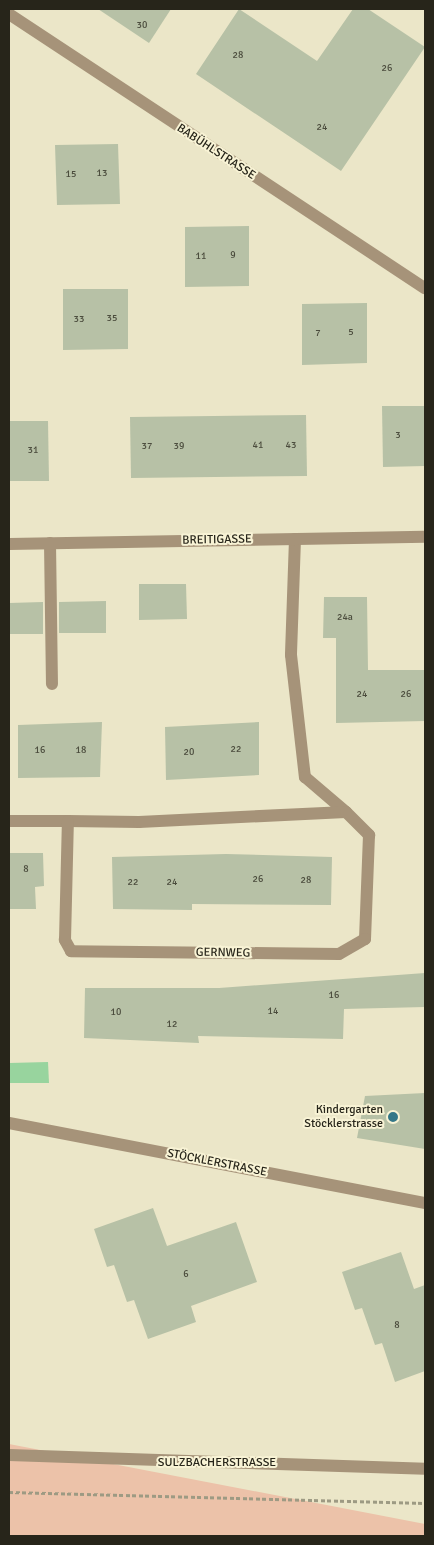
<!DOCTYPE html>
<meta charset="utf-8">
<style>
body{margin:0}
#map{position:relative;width:434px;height:1545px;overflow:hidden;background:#ebe6c8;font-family:Signika,sans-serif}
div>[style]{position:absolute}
.green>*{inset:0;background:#ecc2a9}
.water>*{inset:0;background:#98d49e}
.building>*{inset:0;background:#b7c1a6}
.path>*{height:3px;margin-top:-1.5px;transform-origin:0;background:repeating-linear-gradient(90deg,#9d9a83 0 4px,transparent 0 6.5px)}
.minor>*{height:12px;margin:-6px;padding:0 6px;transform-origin:6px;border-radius:6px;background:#a69379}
.dots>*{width:14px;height:14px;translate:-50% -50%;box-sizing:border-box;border:2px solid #f8f3d5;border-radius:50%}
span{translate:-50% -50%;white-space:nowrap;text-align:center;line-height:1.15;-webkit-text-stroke:4px #f8f3d5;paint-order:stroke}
.number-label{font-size:10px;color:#4b4c3d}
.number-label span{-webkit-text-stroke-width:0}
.street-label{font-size:12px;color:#27251a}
.poi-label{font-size:12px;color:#27251a}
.right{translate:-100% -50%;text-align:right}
.frame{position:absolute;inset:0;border:10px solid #27251a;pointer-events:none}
</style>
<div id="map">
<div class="green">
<div style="clip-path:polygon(9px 1444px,425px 1524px,425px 1536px,9px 1536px)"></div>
</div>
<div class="water">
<div style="clip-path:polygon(48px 1062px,49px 1083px,9px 1083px,9px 1063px)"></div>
</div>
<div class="building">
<div style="clip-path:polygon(98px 9px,171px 9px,149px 43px)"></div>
<div style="clip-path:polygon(239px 9px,317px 61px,353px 9px,368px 9px,425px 47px,341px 171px,196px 74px)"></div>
<div style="clip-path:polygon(118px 144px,120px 204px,57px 205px,55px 145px)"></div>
<div style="clip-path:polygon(249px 226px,249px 286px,185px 287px,185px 227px)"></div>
<div style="clip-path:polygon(63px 289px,128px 289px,128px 349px,63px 350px)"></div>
<div style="clip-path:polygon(367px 303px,367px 363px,302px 365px,302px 304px)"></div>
<div style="clip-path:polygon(382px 406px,425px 406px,425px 466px,383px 467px)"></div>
<div style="clip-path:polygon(306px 415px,307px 476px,131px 478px,130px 417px)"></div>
<div style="clip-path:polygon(9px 421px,48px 421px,49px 481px,9px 481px)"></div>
<div style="clip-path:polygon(139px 584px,186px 584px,187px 619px,139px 620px)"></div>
<div style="clip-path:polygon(324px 597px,367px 597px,368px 670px,425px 670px,425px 721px,336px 723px,336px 638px,323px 638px)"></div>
<div style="clip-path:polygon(106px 601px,106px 633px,59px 633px,59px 602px)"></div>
<div style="clip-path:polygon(43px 602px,43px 634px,9px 634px,9px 603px)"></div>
<div style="clip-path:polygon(102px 722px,100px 777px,18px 778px,18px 725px)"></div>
<div style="clip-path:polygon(259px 722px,259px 775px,166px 780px,165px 727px)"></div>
<div style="clip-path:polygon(9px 853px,43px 853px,44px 886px,35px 887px,36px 909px,9px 909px)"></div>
<div style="clip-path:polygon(226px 854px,332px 857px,331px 905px,192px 904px,192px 910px,113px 909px,112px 857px)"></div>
<div style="clip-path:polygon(425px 973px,425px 1007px,344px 1009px,343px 1039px,198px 1036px,199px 1043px,84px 1038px,85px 988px,219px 988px)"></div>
<div style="clip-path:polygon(425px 1093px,425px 1149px,357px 1138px,365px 1096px)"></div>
<div style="clip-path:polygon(153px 1208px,167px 1246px,236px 1222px,257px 1282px,191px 1306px,196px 1322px,148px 1339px,134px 1300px,127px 1302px,114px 1265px,107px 1267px,94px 1229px)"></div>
<div style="clip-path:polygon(401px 1252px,414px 1289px,425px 1285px,425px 1371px,395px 1382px,382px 1343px,375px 1345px,362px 1308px,355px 1310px,342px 1272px)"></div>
</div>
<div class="path">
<div style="left:9px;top:1492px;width:416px;rotate:1.5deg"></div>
</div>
<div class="minor">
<div style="left:9px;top:14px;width:498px;rotate:33.4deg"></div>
<div style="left:295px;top:539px;width:116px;rotate:92deg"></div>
<div style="left:291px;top:655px;width:123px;rotate:83.5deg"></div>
<div style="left:305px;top:777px;width:54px;rotate:40.5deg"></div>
<div style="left:50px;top:543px;width:141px;rotate:89.2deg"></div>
<div style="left:9px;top:544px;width:416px;rotate:-1deg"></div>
<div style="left:9px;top:821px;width:59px"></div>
<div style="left:68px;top:821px;width:71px;rotate:0.8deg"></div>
<div style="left:139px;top:822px;width:207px;rotate:-2.8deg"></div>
<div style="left:346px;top:812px;width:33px;rotate:45deg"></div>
<div style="left:369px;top:835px;width:104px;rotate:92.2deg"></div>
<div style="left:365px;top:939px;width:30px;rotate:150deg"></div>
<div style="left:339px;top:954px;width:268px;rotate:-179.4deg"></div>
<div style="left:71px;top:951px;width:13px;rotate:-119deg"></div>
<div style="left:65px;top:940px;width:119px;rotate:-88.6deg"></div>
<div style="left:9px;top:1123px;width:424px;rotate:10.9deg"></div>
<div style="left:9px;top:1455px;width:416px;rotate:1.9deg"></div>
</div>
<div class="dots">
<div style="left:393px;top:1117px;background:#347788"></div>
</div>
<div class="number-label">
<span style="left:142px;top:26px">30</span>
<span style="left:238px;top:56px">28</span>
<span style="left:387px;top:69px">26</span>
<span style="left:322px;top:128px">24</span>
<span style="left:102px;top:174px">13</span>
<span style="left:71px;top:175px">15</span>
<span style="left:233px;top:256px">9</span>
<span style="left:201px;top:257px">11</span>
<span style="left:112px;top:319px">35</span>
<span style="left:79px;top:320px">33</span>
<span style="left:351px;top:333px">5</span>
<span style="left:318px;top:334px">7</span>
<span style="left:398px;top:436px">3</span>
<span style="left:258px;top:446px">41</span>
<span style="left:291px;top:446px">43</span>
<span style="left:147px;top:447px">37</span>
<span style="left:179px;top:447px">39</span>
<span style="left:33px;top:451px">31</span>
<span style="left:345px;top:618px">24a</span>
<span style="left:362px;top:695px">24</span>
<span style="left:406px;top:695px">26</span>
<span style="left:236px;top:750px">22</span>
<span style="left:40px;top:751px">16</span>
<span style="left:81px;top:751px">18</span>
<span style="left:189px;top:753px">20</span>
<span style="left:26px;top:870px">8</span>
<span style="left:258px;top:880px">26</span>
<span style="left:306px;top:881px">28</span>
<span style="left:133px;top:883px">22</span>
<span style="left:172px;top:883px">24</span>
<span style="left:334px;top:996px">16</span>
<span style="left:273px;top:1012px">14</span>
<span style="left:116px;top:1013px">10</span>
<span style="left:172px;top:1025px">12</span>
<span style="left:186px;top:1275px">6</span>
<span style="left:397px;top:1326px">8</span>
</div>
<div class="street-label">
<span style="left:216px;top:152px;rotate:33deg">BABÜHLSTRASSE</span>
<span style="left:217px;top:540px;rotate:-1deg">BREITIGASSE</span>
<span style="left:223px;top:953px;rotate:1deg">GERNWEG</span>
<span style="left:217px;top:1163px;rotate:11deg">STÖCKLERSTRASSE</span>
<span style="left:217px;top:1463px">SULZBACHERSTRASSE</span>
</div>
<div class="poi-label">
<span class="right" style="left:383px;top:1117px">Kindergarten<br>Stöcklerstrasse</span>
</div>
<div class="frame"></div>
</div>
